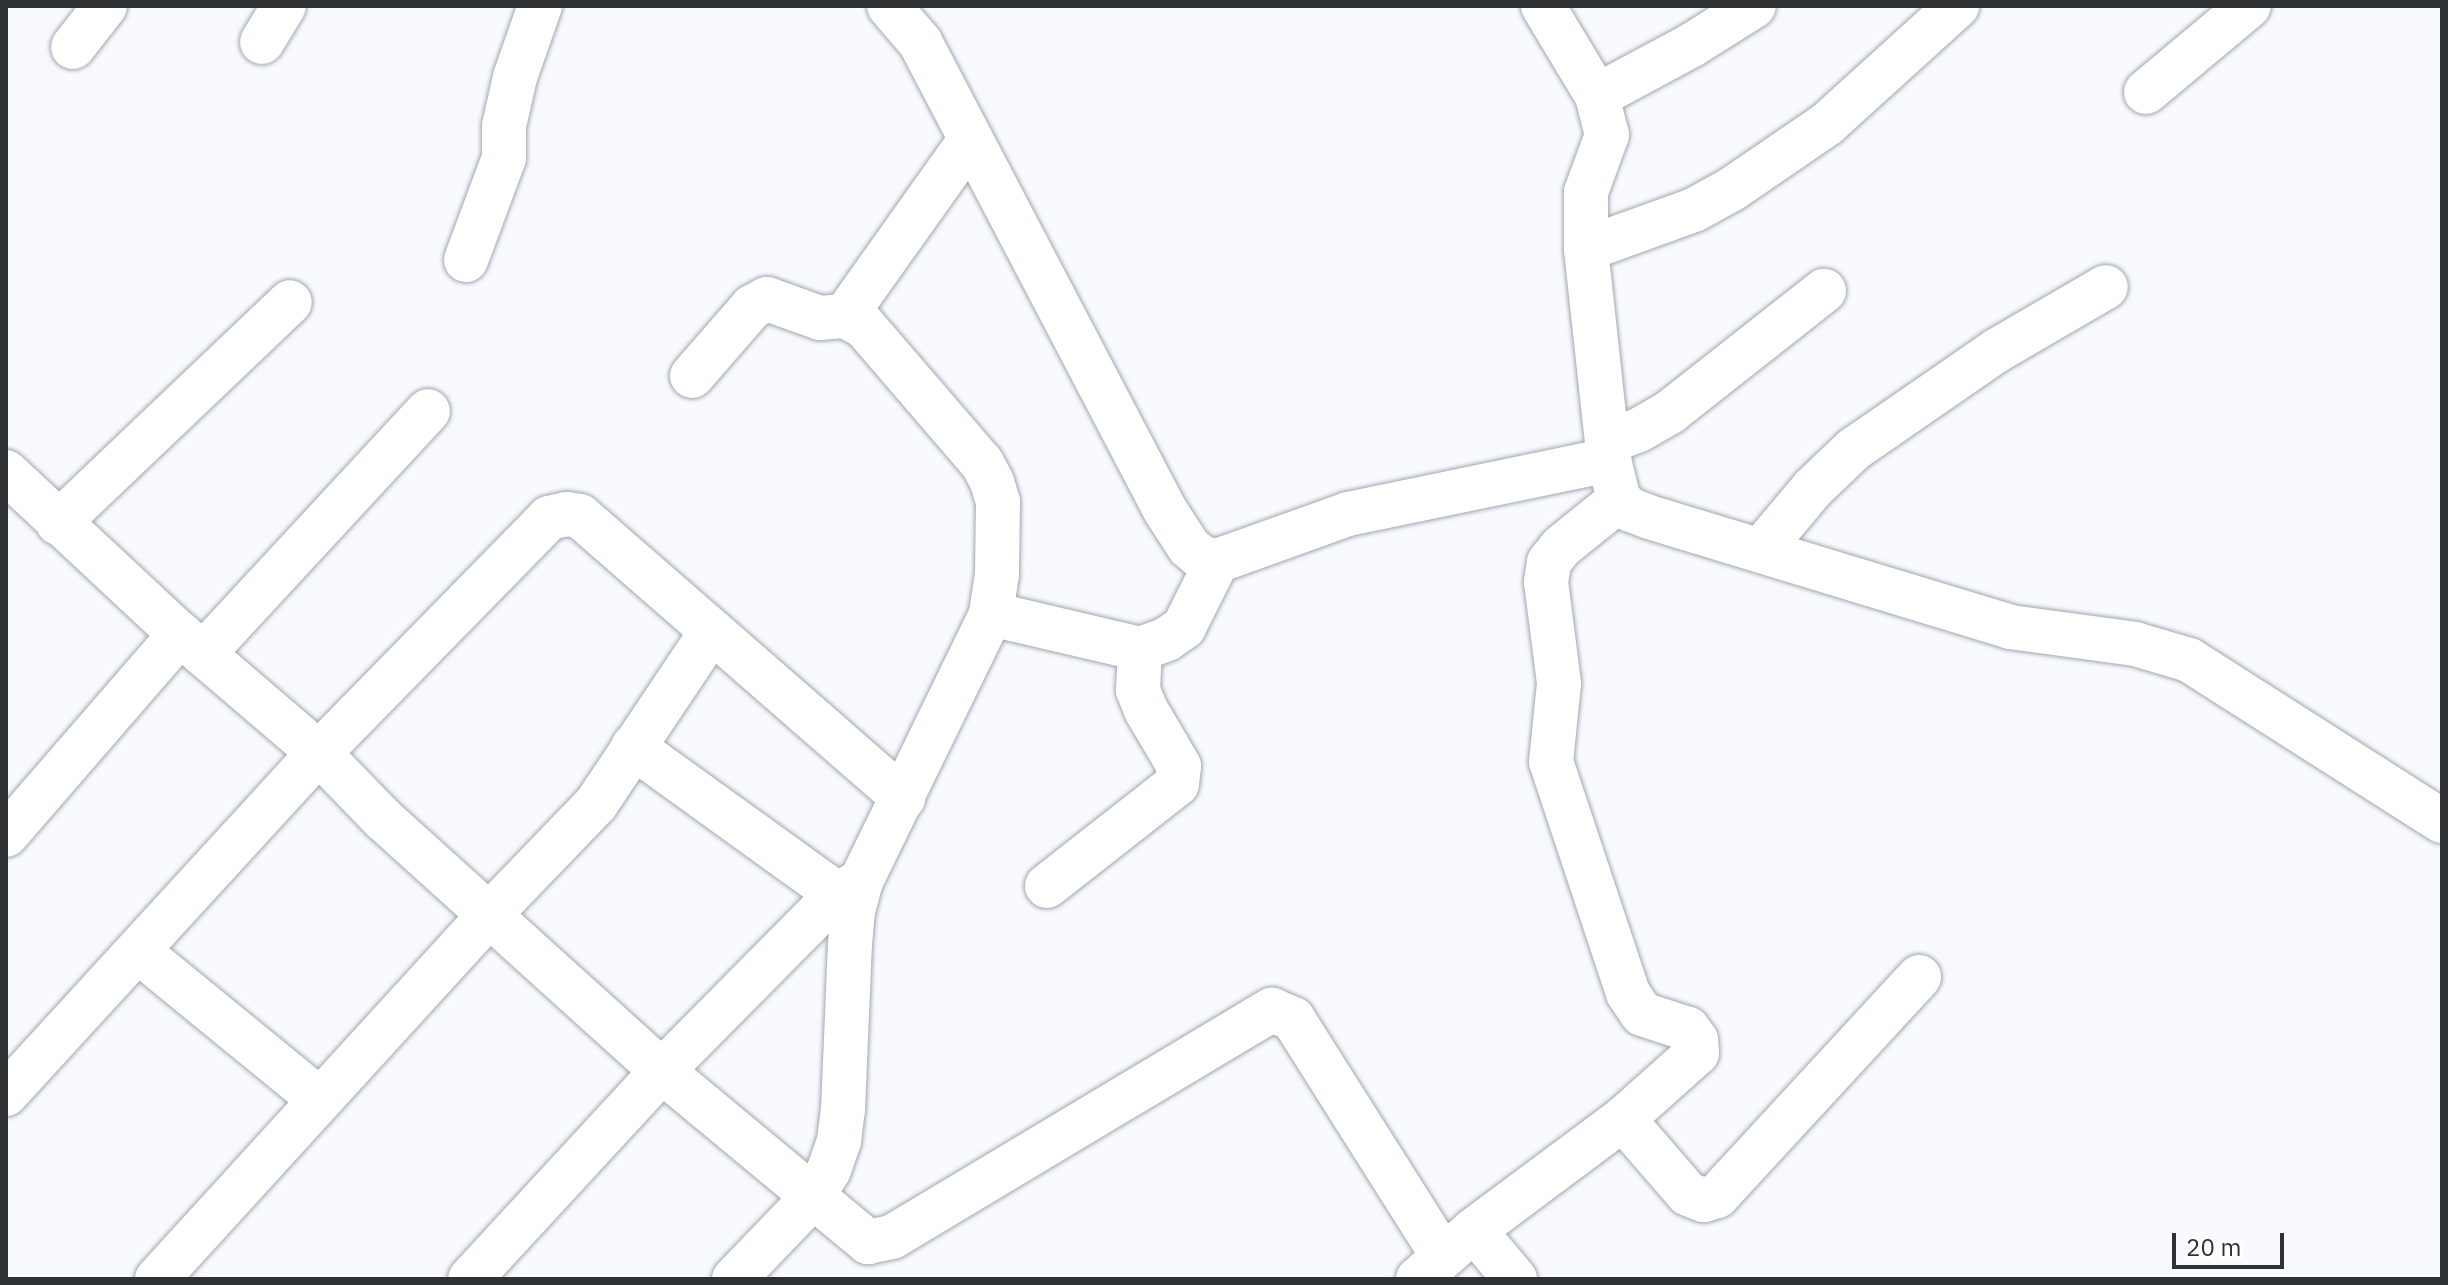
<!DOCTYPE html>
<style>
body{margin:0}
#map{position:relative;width:2448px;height:1285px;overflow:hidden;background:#f8fafe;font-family:"IBM Plex Sans",sans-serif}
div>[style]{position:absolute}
.roads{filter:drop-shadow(0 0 2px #a0a7af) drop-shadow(0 0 2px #a0a7af)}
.minor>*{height:44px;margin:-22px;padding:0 22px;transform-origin:22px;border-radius:22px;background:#fff}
span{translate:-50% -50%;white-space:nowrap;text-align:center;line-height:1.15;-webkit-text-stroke:6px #fff;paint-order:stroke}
.frame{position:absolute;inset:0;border:8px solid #2f3235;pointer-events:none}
.scale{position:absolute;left:2172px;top:1233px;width:112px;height:36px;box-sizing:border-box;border:4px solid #2f3235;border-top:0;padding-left:10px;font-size:24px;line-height:28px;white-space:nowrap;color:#2f3235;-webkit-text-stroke:6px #fff;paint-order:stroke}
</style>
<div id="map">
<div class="roads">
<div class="minor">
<div style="left:889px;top:6px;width:48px;rotate:49.3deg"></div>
<div style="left:920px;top:42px;width:528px;rotate:62.37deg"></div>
<div style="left:1165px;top:510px;width:44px;rotate:57deg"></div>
<div style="left:1189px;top:547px;width:17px;rotate:40deg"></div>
<div style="left:1202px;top:558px;width:15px;rotate:11deg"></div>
<div style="left:1217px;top:561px;width:139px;rotate:-19.7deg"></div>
<div style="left:1348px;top:514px;width:267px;rotate:-11.7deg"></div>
<div style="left:1543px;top:6px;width:105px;rotate:59deg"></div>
<div style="left:1597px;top:96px;width:40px;rotate:75.6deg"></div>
<div style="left:1607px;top:135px;width:61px;rotate:110.2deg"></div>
<div style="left:1586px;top:192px;width:57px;rotate:90deg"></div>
<div style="left:1586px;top:249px;width:212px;rotate:83.8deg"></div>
<div style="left:1609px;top:460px;width:41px;rotate:76deg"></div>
<div style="left:1619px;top:500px;width:16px;rotate:40deg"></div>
<div style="left:1631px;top:510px;width:19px;rotate:21deg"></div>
<div style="left:1649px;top:517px;width:377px;rotate:16.9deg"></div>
<div style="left:2010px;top:627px;width:126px;rotate:7.7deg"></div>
<div style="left:2135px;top:644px;width:56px;rotate:16.5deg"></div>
<div style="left:2189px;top:660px;width:300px;rotate:32.5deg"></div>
<div style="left:262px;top:42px;width:42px;rotate:-58.6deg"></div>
<div style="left:73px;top:47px;width:52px;rotate:-52deg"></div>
<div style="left:2146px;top:92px;width:134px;rotate:-39.9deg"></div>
<div style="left:1597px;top:96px;width:108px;rotate:-28.2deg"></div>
<div style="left:1692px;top:45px;width:73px;rotate:-32.2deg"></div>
<div style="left:1586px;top:249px;width:115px;rotate:-19.9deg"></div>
<div style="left:1694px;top:210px;width:43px;rotate:-28.9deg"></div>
<div style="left:1732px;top:189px;width:115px;rotate:-34.4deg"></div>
<div style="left:1827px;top:124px;width:176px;rotate:-42.2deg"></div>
<div style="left:466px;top:260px;width:109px;rotate:-69.6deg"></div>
<div style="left:504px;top:158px;width:32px;rotate:-90deg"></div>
<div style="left:504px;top:126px;width:50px;rotate:-77.3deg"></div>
<div style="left:515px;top:77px;width:75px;rotate:-70.6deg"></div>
<div style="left:845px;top:316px;width:216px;rotate:-54.6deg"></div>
<div style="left:692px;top:376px;width:91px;rotate:-49deg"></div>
<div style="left:752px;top:307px;width:17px;rotate:-28deg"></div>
<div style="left:767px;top:299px;width:56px;rotate:19.7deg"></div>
<div style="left:820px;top:318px;width:25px;rotate:-5deg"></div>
<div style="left:845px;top:316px;width:21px;rotate:28deg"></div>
<div style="left:864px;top:326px;width:181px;rotate:49.3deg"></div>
<div style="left:982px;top:463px;width:21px;rotate:62deg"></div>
<div style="left:992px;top:482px;width:21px;rotate:73deg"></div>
<div style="left:998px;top:502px;width:72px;rotate:90.8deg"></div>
<div style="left:997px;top:574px;width:40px;rotate:98.5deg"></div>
<div style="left:1610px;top:441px;width:31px;rotate:-21deg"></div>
<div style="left:1639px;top:430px;width:36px;rotate:-30deg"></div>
<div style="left:1670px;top:412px;width:196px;rotate:-38.2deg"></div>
<div style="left:6px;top:472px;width:238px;rotate:43deg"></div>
<div style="left:180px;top:634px;width:183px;rotate:40.6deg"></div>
<div style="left:319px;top:753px;width:92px;rotate:45.9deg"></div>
<div style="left:383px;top:819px;width:376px;rotate:42.1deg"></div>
<div style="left:662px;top:1071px;width:268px;rotate:39.7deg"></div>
<div style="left:868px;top:1242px;width:25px;rotate:-12deg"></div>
<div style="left:892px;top:1237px;width:443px;rotate:-30.9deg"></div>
<div style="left:1272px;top:1010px;width:23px;rotate:23deg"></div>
<div style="left:1293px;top:1019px;width:280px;rotate:57.7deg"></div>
<div style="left:58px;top:523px;width:320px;rotate:-43.6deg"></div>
<div style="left:1761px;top:550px;width:81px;rotate:-50deg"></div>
<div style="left:1813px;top:488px;width:57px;rotate:-43.6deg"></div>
<div style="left:1854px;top:449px;width:173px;rotate:-34.6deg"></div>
<div style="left:1996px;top:351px;width:127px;rotate:-30.2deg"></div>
<div style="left:203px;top:654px;width:331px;rotate:-47.2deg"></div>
<div style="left:633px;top:747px;width:251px;rotate:35.8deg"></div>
<div style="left:6px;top:835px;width:266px;rotate:-49.1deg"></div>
<div style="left:1047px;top:886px;width:165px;rotate:-38.1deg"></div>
<div style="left:1177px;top:784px;width:18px;rotate:-84deg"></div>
<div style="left:1179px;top:766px;width:65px;rotate:-120.5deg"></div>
<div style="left:1146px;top:710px;width:22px;rotate:-112deg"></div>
<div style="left:1138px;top:690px;width:41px;rotate:-87.2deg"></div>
<div style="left:138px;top:951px;width:235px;rotate:39.3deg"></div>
<div style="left:6px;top:1094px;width:463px;rotate:-47.5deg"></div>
<div style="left:319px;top:753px;width:329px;rotate:-45.6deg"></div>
<div style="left:549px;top:518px;width:18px;rotate:-13deg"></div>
<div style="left:567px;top:514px;width:13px;rotate:9deg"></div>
<div style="left:580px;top:516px;width:429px;rotate:41.1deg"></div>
<div style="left:1623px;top:1119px;width:99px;rotate:49.1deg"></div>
<div style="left:1688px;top:1194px;width:17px;rotate:21deg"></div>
<div style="left:1704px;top:1200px;width:14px;rotate:-17deg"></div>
<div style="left:1717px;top:1196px;width:298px;rotate:-47.3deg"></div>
<div style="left:1474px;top:1230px;width:64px;rotate:50.1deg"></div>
<div style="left:157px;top:1279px;width:494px;rotate:-47.6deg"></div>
<div style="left:490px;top:914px;width:153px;rotate:-46.1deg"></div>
<div style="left:596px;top:804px;width:208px;rotate:-56.2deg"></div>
<div style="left:470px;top:1279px;width:283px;rotate:-47.3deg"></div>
<div style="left:662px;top:1071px;width:249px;rotate:-45.3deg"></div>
<div style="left:837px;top:894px;width:27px;rotate:-28deg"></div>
<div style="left:734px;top:1279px;width:112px;rotate:-46.1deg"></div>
<div style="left:812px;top:1198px;width:33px;rotate:-59deg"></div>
<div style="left:829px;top:1170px;width:31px;rotate:-71deg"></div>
<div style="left:839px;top:1141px;width:31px;rotate:-83deg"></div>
<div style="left:843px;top:1110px;width:166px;rotate:-87.6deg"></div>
<div style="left:850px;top:944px;width:33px;rotate:-85deg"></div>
<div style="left:853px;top:911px;width:31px;rotate:-75deg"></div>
<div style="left:861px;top:881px;width:297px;rotate:-64deg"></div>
<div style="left:991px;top:614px;width:153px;rotate:13.2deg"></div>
<div style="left:1140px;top:649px;width:29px;rotate:-20deg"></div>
<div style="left:1167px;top:639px;width:21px;rotate:-35deg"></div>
<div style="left:1184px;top:627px;width:74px;rotate:-63.4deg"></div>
<div style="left:1418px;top:1279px;width:74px;rotate:-41.2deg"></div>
<div style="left:1474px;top:1230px;width:186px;rotate:-36.7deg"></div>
<div style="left:1623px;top:1119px;width:99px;rotate:-41.7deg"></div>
<div style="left:1697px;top:1053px;width:13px;rotate:-94deg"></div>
<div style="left:1696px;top:1040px;width:14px;rotate:-126deg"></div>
<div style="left:1688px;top:1029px;width:48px;rotate:-161.9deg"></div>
<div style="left:1642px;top:1014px;width:25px;rotate:-124deg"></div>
<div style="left:1628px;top:993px;width:243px;rotate:-108.4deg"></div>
<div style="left:1551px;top:762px;width:79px;rotate:-84.2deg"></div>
<div style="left:1559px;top:683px;width:102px;rotate:-97.3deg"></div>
<div style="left:1546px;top:582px;width:20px;rotate:-81deg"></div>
<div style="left:1549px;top:562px;width:19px;rotate:-51deg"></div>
<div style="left:1561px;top:547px;width:75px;rotate:-39deg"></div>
</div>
</div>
<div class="frame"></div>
<div class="scale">20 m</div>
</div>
